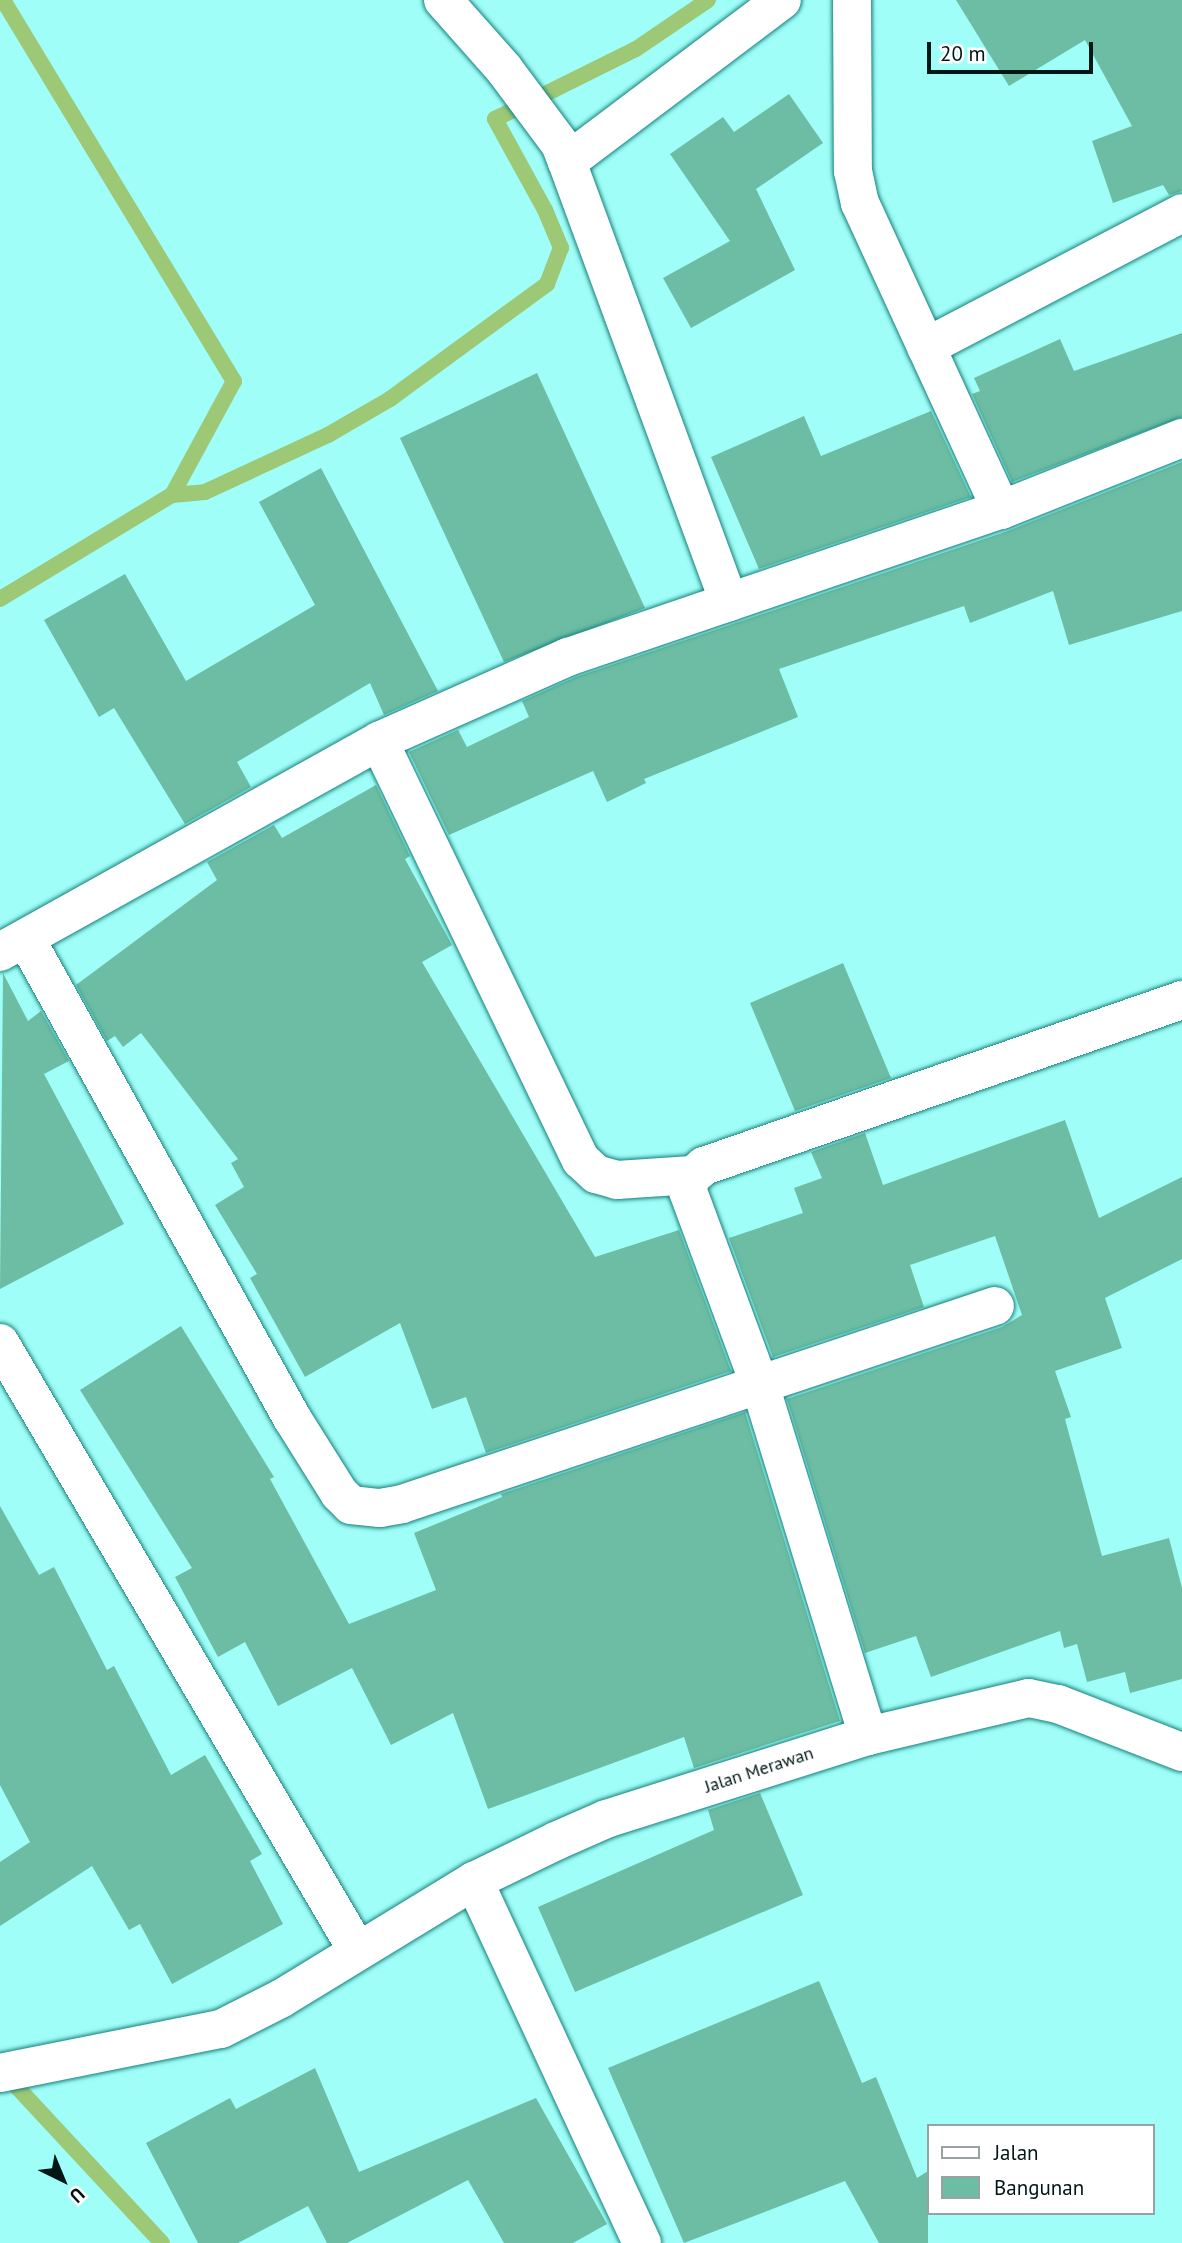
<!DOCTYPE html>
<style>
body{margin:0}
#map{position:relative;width:1182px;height:2243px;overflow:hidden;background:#a0fef8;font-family:"PT Sans",sans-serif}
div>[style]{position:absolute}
.stream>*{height:16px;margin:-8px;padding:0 8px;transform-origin:8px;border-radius:8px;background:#9dc876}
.building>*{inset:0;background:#6cbda3}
.roads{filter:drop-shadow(0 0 2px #15807c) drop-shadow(0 0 2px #15807c)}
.street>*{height:38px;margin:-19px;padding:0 19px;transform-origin:19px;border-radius:19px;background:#fff}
span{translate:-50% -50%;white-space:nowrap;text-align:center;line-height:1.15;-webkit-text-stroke:7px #fff;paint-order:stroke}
.street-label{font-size:18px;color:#001716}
.legend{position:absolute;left:927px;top:2124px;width:228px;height:91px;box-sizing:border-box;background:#fff;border:2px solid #99a2a2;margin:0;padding:9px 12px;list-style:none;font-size:21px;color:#001716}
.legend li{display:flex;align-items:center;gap:14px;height:35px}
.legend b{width:35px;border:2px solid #99a2a2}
.north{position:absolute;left:28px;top:2145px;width:70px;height:70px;-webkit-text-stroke:5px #fff;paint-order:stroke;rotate:137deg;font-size:19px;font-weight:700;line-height:28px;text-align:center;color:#001716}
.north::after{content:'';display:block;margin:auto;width:24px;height:32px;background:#001716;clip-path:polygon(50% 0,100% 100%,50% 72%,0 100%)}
.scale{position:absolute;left:927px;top:42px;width:166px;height:32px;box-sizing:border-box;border:4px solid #001716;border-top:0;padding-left:9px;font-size:21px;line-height:24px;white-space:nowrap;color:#001716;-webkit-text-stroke:5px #fff;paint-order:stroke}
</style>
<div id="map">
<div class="stream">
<div style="left:3px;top:0;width:446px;rotate:58.8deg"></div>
<div style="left:234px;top:381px;width:130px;rotate:118.5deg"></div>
<div style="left:0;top:599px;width:201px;rotate:-31.2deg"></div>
<div style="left:172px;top:495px;width:33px;rotate:-5deg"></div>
<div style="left:205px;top:492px;width:136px;rotate:-24.9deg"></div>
<div style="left:328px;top:435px;width:72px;rotate:-30.1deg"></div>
<div style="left:390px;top:399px;width:195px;rotate:-36.2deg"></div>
<div style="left:547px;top:284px;width:39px;rotate:-69deg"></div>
<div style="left:561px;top:248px;width:41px;rotate:-112.8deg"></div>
<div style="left:545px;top:210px;width:104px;rotate:-118.8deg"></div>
<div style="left:495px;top:119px;width:157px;rotate:-26.4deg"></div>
<div style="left:636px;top:49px;width:87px;rotate:-34.2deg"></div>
<div style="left:4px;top:2073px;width:232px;rotate:47.1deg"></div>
</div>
<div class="building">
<div style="clip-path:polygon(956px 0,1182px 0,1182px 191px,1169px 195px,1163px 185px,1113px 203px,1092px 141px,1132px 126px,1085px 40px,1009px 86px)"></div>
<div style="clip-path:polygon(789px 94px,823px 143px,756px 189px,795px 270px,691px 328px,663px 278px,730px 241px,670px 154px,723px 117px,734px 132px)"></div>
<div style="clip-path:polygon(1182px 333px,1182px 417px,1012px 482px,972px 394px,980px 391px,974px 378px,1060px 339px,1074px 371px)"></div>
<div style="clip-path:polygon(537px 373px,645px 608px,504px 662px,400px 438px)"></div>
<div style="clip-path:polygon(931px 411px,971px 497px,759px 569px,711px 457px,804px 416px,821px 456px)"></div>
<div style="clip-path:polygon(1182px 462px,1182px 611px,1069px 645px,1053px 591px,970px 623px,964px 606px,779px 669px,798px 717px,644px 779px,646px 783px,607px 802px,593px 771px,449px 835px,409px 752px,458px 730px,467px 747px,529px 717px,522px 701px,576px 677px,1008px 531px)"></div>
<div style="clip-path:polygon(321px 468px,438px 691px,384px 715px,370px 683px,237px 762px,251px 787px,185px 824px,114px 708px,99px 717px,44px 620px,125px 574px,186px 681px,315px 605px,259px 502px)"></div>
<div style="clip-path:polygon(376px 785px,410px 856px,405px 859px,452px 945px,422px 962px,595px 1257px,679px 1230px,731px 1371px,486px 1453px,466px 1397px,432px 1409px,400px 1323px,305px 1377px,250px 1278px,257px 1274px,215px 1205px,244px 1187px,231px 1163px,238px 1159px,141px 1033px,123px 1047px,115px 1036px,107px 1041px,76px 985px,217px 880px,207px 862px,274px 825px,282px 838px)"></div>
<div style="clip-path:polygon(843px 963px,891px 1078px,795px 1111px,750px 1003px)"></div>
<div style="clip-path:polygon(3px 973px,28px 1021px,41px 1011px,69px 1061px,44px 1074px,124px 1224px,0 1289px)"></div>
<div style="clip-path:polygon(1065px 1120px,1099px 1218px,1182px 1177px,1182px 1259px,1105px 1298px,1122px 1348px,1055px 1371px,1071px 1417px,1065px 1419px,1102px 1556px,1169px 1538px,1182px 1588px,1182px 1679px,1130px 1693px,1125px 1672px,1087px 1682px,1077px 1644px,1064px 1648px,1060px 1631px,931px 1677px,916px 1636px,865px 1653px,787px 1399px,1002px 1327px,1022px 1315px,995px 1236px,910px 1265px,924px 1307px,773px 1357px,729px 1238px,803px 1213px,794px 1188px,822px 1178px,811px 1152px,865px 1133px,883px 1185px)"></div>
<div style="clip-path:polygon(181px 1326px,274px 1477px,270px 1479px,349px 1624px,436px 1590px,414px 1533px,502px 1497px,501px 1494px,745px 1412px,840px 1721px,694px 1768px,684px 1737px,488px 1809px,453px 1713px,391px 1745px,352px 1668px,278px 1706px,245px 1642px,218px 1657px,175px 1577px,192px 1568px,80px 1390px)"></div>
<div style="clip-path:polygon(0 1506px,39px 1575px,54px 1567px,107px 1670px,114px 1666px,171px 1775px,205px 1755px,262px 1854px,250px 1861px,283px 1924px,172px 1984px,140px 1924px,129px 1930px,92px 1866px,0 1926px,0 1862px,30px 1842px,0 1785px)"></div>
<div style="clip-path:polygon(760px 1793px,803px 1895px,575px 1992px,538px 1907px,714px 1830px,708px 1810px)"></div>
<div style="clip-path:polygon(819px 1981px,862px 2083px,876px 2077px,917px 2178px,928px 2171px,928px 2243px,879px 2243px,845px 2181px,684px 2243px,608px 2068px)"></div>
<div style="clip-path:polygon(315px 2068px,359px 2172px,536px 2098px,607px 2224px,573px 2243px,504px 2243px,468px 2180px,347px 2243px,327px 2243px,308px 2206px,238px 2243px,198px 2243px,146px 2143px,230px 2098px,236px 2109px)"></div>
</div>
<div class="roads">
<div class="street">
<div style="left:443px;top:0;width:92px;rotate:48.5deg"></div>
<div style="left:504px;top:69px;width:94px;rotate:53.3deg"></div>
<div style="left:560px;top:144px;width:19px;rotate:69deg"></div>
<div style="left:567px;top:162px;width:269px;rotate:-37deg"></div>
<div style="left:852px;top:0;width:171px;rotate:89.7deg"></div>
<div style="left:853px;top:171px;width:33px;rotate:78deg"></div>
<div style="left:860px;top:203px;width:338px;rotate:65.3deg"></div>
<div style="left:567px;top:162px;width:469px;rotate:69.8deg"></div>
<div style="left:926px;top:347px;width:289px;rotate:-27.6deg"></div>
<div style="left:379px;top:741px;width:465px;rotate:64.3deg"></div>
<div style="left:581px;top:1160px;width:21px;rotate:43deg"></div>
<div style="left:596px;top:1174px;width:22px;rotate:16deg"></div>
<div style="left:617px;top:1180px;width:75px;rotate:-3.8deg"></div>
<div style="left:26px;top:939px;width:548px;rotate:60.96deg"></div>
<div style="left:292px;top:1418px;width:89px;rotate:57.9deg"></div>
<div style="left:339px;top:1493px;width:17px;rotate:45deg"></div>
<div style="left:351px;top:1505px;width:29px;rotate:6deg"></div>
<div style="left:380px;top:1508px;width:22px;rotate:-10deg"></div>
<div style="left:402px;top:1504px;width:625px;rotate:-18.46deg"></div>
<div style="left:0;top:952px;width:434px;rotate:-29.1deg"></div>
<div style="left:379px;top:741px;width:207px;rotate:-24deg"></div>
<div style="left:568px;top:657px;width:457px;rotate:-18.8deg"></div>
<div style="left:1001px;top:510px;width:195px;rotate:-21.7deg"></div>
<div style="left:0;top:1343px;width:704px;rotate:59.54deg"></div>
<div style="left:868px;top:1736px;width:366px;rotate:-107.1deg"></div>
<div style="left:760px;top:1386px;width:208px;rotate:-110.3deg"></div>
<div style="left:688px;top:1191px;width:12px;rotate:-85deg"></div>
<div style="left:689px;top:1179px;width:20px;rotate:-41deg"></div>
<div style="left:704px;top:1166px;width:506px;rotate:-19.15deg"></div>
<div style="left:474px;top:1881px;width:399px;rotate:65.1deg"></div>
<div style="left:0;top:2073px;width:225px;rotate:-11.3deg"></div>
<div style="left:221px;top:2029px;width:68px;rotate:-26.9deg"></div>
<div style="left:282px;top:1998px;width:225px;rotate:-31.4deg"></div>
<div style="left:474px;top:1881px;width:91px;rotate:-26deg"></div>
<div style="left:556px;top:1841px;width:55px;rotate:-23.7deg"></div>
<div style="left:606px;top:1819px;width:275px;rotate:-17.6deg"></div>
<div style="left:868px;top:1736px;width:165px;rotate:-13.3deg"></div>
<div style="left:1029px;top:1698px;width:30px;rotate:12deg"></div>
<div style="left:1058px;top:1704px;width:133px;rotate:21.2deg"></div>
</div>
</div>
<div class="street-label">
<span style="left:759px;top:1770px;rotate:-18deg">Jalan Merawan</span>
</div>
<ul class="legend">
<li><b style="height:9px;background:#fff"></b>Jalan</li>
<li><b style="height:19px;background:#6cbda3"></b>Bangunan</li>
</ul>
<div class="north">U</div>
<div class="scale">20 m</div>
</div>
